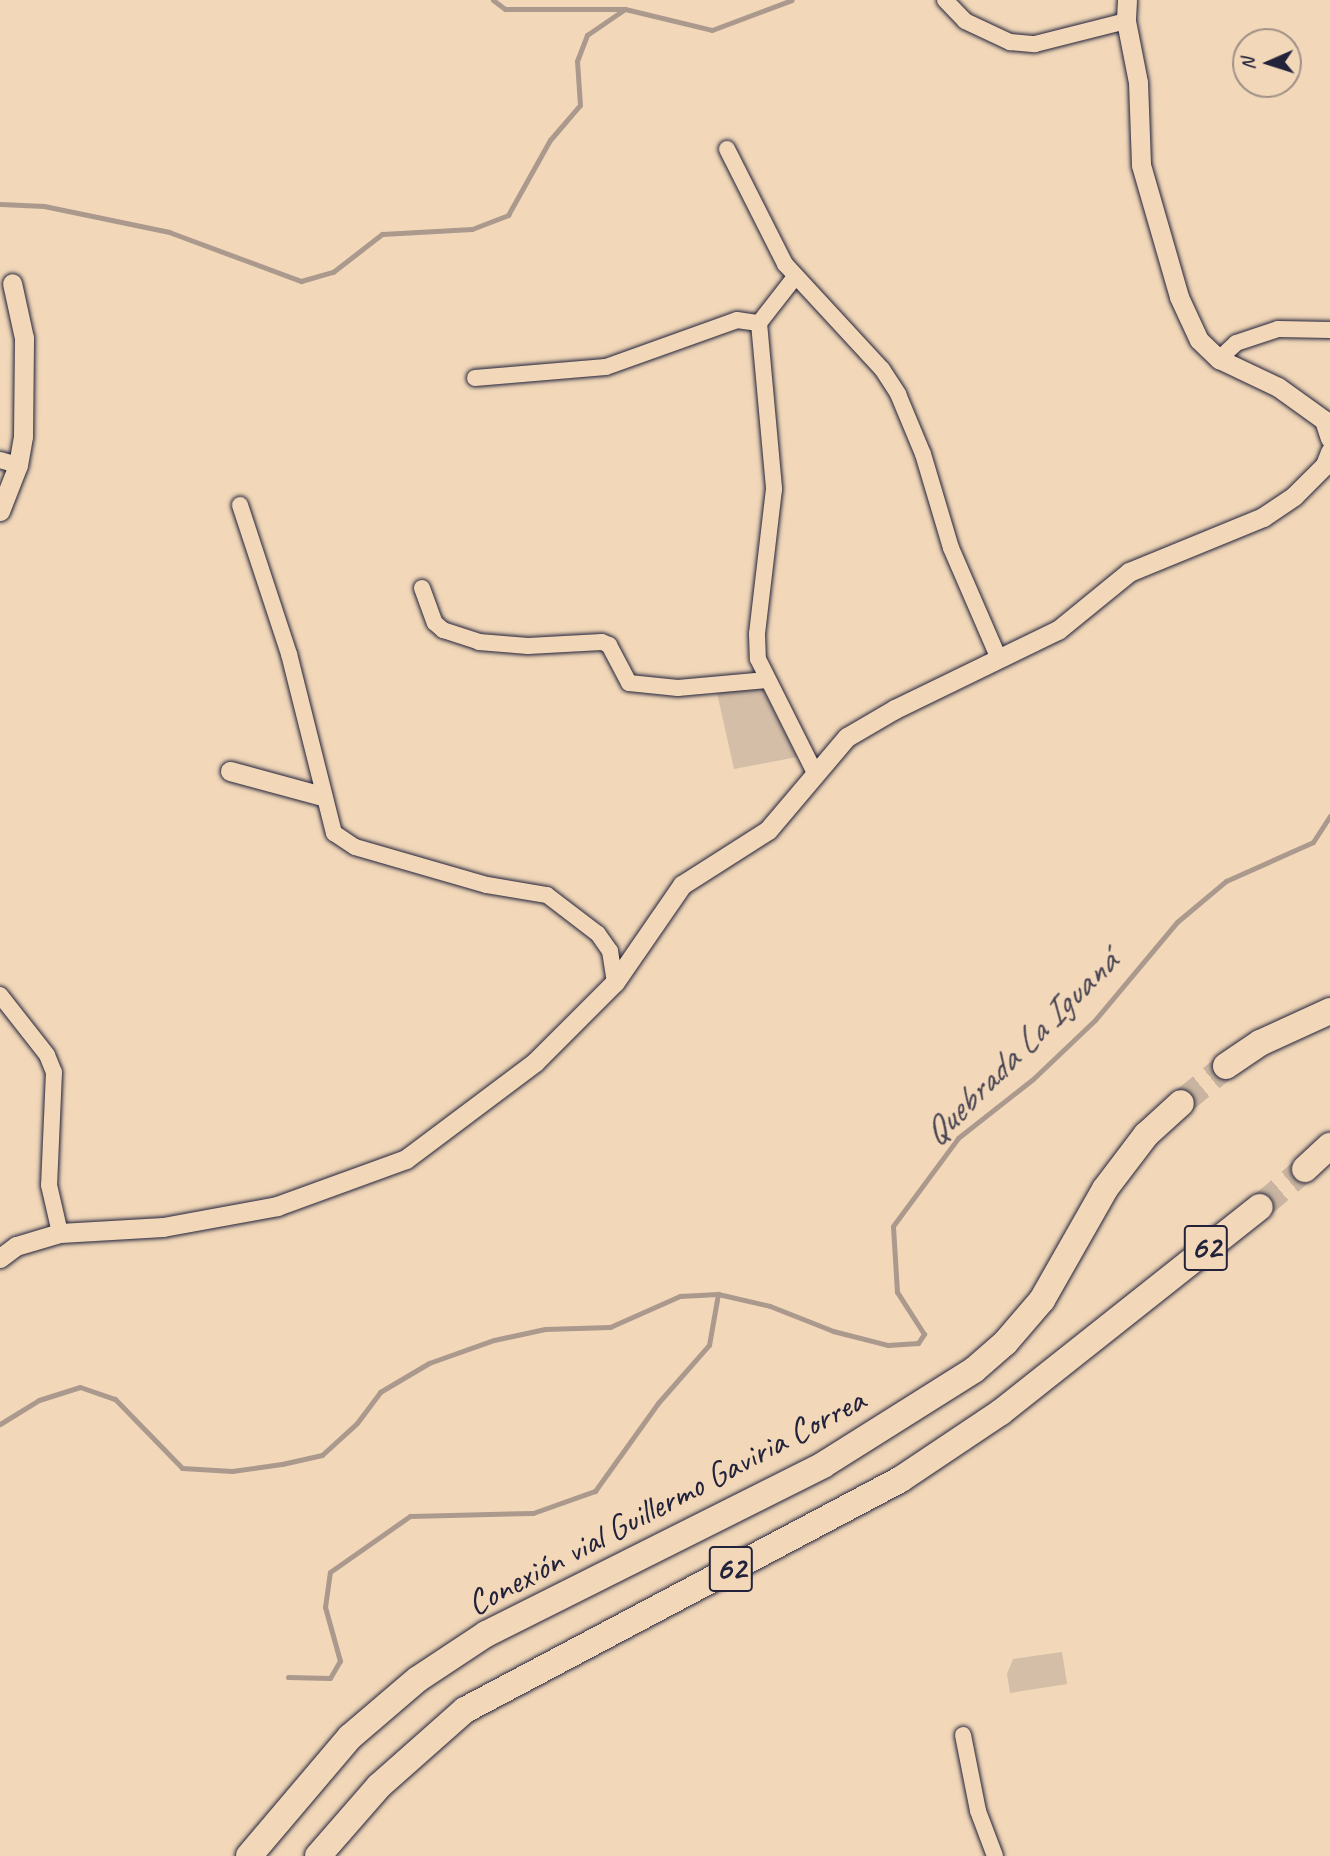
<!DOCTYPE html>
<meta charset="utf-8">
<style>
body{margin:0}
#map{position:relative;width:1330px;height:1856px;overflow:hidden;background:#f2d8b9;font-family:Caveat,sans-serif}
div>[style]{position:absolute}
.green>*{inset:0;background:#d4bea7}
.stream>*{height:5px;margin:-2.5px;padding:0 2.5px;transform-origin:2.5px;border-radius:2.5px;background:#ab998e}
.trunk-tunnel>*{height:26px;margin-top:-13px;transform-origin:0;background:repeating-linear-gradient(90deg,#c8b4a0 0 26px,transparent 0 39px)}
.roads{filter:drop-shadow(0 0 2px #22223b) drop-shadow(0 0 2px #22223b)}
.minor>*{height:16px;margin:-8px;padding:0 8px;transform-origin:8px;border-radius:8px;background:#f2d8b9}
.tertiary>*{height:19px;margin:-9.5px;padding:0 9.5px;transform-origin:9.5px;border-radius:9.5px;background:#f2d8b9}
.trunk>*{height:26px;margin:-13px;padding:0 13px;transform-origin:13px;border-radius:13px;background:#f2d8b9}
span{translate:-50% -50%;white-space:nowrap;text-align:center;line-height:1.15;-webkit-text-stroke:5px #f2d8b9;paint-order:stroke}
.shield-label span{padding:2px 5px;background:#f2d8b9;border:2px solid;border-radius:5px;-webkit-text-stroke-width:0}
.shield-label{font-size:33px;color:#22223b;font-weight:700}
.street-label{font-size:35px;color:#22223b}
.water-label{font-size:37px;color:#4b4654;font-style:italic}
.north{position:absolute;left:1232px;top:28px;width:70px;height:70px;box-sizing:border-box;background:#f2d8b9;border:2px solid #9f8f87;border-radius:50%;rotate:267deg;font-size:19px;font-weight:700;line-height:28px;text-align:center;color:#22223b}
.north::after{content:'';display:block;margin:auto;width:24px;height:32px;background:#22223b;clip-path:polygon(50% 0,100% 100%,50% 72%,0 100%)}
</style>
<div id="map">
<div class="green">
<div style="clip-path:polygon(761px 685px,797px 757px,734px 769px,717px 693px)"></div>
<div style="clip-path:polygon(1062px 1652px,1067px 1684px,1010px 1693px,1007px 1674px,1013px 1659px)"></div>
</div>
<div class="stream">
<div style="left:493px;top:0;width:15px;rotate:37deg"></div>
<div style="left:505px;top:9px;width:119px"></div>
<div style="left:0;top:204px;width:44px;rotate:2.6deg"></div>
<div style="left:44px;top:206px;width:128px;rotate:11.7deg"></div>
<div style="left:169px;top:232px;width:141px;rotate:20.4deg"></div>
<div style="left:301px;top:281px;width:33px;rotate:-16deg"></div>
<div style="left:333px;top:272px;width:62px;rotate:-37.8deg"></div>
<div style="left:382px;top:234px;width:90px;rotate:-3.2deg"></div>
<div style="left:472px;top:229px;width:39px;rotate:-21deg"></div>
<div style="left:508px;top:215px;width:86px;rotate:-60.8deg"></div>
<div style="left:550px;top:140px;width:46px;rotate:-49.4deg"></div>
<div style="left:580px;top:105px;width:44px;rotate:-93.9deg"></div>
<div style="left:577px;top:61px;width:28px;rotate:-69deg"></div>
<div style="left:587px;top:35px;width:46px;rotate:-34.4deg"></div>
<div style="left:625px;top:9px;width:89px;rotate:13.6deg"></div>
<div style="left:712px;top:30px;width:85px;rotate:-20.6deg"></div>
<div style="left:0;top:1424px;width:46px;rotate:-31.6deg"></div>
<div style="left:39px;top:1400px;width:43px;rotate:-17.6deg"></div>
<div style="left:80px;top:1387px;width:37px;rotate:19deg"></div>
<div style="left:115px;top:1399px;width:96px;rotate:45.8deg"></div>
<div style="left:182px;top:1468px;width:50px;rotate:3.4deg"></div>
<div style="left:232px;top:1471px;width:50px;rotate:-8deg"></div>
<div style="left:282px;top:1464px;width:41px;rotate:-12.7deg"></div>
<div style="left:322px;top:1455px;width:47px;rotate:-42.4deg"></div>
<div style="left:357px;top:1423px;width:39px;rotate:-53deg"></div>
<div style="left:380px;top:1392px;width:57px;rotate:-30.6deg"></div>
<div style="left:429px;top:1363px;width:69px;rotate:-19.5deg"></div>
<div style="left:494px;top:1340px;width:52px;rotate:-12.2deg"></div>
<div style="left:545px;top:1329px;width:65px;rotate:-1.8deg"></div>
<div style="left:610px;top:1327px;width:77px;rotate:-23.9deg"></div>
<div style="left:680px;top:1296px;width:38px;rotate:-3deg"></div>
<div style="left:718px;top:1294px;width:53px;rotate:13deg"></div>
<div style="left:770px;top:1306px;width:68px;rotate:21.6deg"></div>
<div style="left:833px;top:1331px;width:57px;rotate:14.3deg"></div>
<div style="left:888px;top:1345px;width:30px;rotate:-4deg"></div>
<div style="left:918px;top:1343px;width:11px;rotate:-56deg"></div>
<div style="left:924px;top:1334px;width:50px;rotate:-122.7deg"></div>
<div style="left:897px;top:1292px;width:66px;rotate:-93.5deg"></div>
<div style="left:893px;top:1226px;width:109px;rotate:-53.5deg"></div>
<div style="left:958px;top:1138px;width:95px;rotate:-38.2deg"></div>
<div style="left:1033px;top:1079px;width:86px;rotate:-43.6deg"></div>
<div style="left:1095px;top:1020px;width:128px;rotate:-50.1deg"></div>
<div style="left:1177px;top:922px;width:64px;rotate:-39.9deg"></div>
<div style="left:1226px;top:881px;width:95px;rotate:-24.1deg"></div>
<div style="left:1313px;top:842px;width:31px;rotate:-57deg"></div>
<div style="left:288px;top:1677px;width:42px;rotate:1.4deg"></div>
<div style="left:330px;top:1678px;width:20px;rotate:-60deg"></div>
<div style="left:340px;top:1661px;width:56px;rotate:-105.5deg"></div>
<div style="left:325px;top:1607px;width:35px;rotate:-82deg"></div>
<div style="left:330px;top:1572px;width:98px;rotate:-35deg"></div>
<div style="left:410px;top:1516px;width:123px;rotate:-1.4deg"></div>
<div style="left:533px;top:1513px;width:66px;rotate:-19.5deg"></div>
<div style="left:595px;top:1491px;width:108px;rotate:-54.4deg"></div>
<div style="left:658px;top:1403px;width:77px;rotate:-48.7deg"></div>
<div style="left:709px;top:1345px;width:52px;rotate:-80deg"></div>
</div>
<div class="trunk-tunnel">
<div style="left:1181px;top:1103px;width:58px;rotate:-39.4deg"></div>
<div style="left:1260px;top:1207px;width:59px;rotate:-40.2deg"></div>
</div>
<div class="roads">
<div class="minor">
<div style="left:945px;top:0;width:29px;rotate:46deg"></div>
<div style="left:965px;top:21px;width:50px;rotate:25deg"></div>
<div style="left:1010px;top:42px;width:25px;rotate:5deg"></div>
<div style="left:1035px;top:44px;width:94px;rotate:-14.2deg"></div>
<div style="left:727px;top:149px;width:129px;rotate:63.2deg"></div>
<div style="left:785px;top:264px;width:143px;rotate:47.3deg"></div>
<div style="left:882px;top:369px;width:30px;rotate:57deg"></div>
<div style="left:898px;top:394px;width:65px;rotate:67.4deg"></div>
<div style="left:923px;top:454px;width:98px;rotate:73.4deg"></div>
<div style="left:951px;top:548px;width:121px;rotate:66.6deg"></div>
<div style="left:759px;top:323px;width:167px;rotate:84.8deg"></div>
<div style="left:774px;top:489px;width:146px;rotate:96.7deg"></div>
<div style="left:757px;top:634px;width:25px;rotate:88deg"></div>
<div style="left:758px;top:659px;width:127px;rotate:63.4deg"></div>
<div style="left:1219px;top:359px;width:23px;rotate:-43deg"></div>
<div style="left:1236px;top:343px;width:44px;rotate:-18.4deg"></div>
<div style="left:1278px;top:329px;width:52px;rotate:1.1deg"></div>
<div style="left:475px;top:378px;width:131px;rotate:-4.8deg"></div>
<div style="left:606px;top:367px;width:139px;rotate:-19.7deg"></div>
<div style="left:737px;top:320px;width:22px;rotate:8deg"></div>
<div style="left:759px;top:323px;width:58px;rotate:-52deg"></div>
<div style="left:0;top:460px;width:19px;rotate:16deg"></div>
<div style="left:240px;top:505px;width:157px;rotate:71.8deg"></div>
<div style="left:289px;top:654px;width:185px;rotate:75.9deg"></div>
<div style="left:334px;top:833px;width:25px;rotate:34deg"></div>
<div style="left:355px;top:847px;width:137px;rotate:16.1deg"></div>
<div style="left:487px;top:885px;width:61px;rotate:9.5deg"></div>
<div style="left:547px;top:895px;width:64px;rotate:37.4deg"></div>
<div style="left:598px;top:934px;width:21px;rotate:55deg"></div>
<div style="left:610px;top:951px;width:31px;rotate:81deg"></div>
<div style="left:422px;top:588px;width:37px;rotate:70deg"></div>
<div style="left:435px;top:623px;width:11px;rotate:41deg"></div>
<div style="left:443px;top:630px;width:38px;rotate:18deg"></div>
<div style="left:479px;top:642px;width:49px;rotate:4.7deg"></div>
<div style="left:528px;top:646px;width:74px;rotate:-3.1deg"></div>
<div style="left:602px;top:642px;width:8px;rotate:23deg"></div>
<div style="left:609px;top:645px;width:43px;rotate:62.2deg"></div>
<div style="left:629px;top:683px;width:49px;rotate:5.8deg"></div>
<div style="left:678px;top:688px;width:89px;rotate:-5.1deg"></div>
<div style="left:0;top:995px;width:76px;rotate:51.9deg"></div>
<div style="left:47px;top:1055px;width:18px;rotate:68deg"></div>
<div style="left:54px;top:1072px;width:113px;rotate:92.5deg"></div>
<div style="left:49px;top:1185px;width:49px;rotate:77.1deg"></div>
<div style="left:963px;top:1735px;width:77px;rotate:78.8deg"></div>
<div style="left:978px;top:1811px;width:48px;rotate:69.3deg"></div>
</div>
<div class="tertiary">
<div style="left:1127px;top:0;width:21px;rotate:93deg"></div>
<div style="left:1126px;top:21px;width:62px;rotate:78.9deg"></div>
<div style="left:1138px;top:82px;width:83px;rotate:87.9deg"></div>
<div style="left:1141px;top:165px;width:137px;rotate:73.9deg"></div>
<div style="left:1179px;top:297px;width:47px;rotate:65.1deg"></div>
<div style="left:1199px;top:340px;width:28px;rotate:44deg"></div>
<div style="left:1219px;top:359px;width:65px;rotate:25.4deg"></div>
<div style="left:1278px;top:387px;width:57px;rotate:35.7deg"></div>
<div style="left:1324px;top:420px;width:19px;rotate:72deg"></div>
<div style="left:0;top:511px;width:49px;rotate:-68.6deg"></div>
<div style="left:18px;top:465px;width:29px;rotate:-80deg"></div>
<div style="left:23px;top:436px;width:98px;rotate:-89.4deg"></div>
<div style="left:24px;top:338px;width:56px;rotate:-102.3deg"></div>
<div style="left:230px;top:771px;width:95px;rotate:15.2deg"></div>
<div style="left:0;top:1258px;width:20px;rotate:-37deg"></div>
<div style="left:16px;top:1246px;width:46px;rotate:-16.5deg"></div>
<div style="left:60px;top:1233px;width:103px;rotate:-3.3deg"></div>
<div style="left:163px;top:1227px;width:116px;rotate:-10.4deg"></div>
<div style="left:277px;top:1206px;width:137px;rotate:-20deg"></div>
<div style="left:406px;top:1159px;width:161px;rotate:-36.9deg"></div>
<div style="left:535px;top:1062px;width:113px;rotate:-45deg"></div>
<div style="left:615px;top:982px;width:118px;rotate:-55.4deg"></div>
<div style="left:682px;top:885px;width:102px;rotate:-32.6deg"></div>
<div style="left:768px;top:830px;width:122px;rotate:-49.7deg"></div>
<div style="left:847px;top:737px;width:56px;rotate:-30.3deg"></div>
<div style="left:895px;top:709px;width:181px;rotate:-25.9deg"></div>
<div style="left:1058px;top:630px;width:92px;rotate:-39.2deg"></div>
<div style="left:1129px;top:572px;width:145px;rotate:-22.3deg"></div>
<div style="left:1263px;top:517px;width:37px;rotate:-34deg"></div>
<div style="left:1294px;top:496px;width:44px;rotate:-45deg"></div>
<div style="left:1325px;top:465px;width:14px;rotate:-69deg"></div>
</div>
<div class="trunk">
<div style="left:1226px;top:1066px;width:41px;rotate:-34.1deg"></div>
<div style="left:1260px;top:1043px;width:77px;rotate:-24.6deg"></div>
<div style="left:1305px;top:1169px;width:34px;rotate:-43deg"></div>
<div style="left:249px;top:1856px;width:156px;rotate:-49.7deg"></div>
<div style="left:350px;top:1737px;width:89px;rotate:-40.5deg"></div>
<div style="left:418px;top:1679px;width:82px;rotate:-33.5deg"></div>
<div style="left:486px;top:1634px;width:377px;rotate:-26.6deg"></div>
<div style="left:823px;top:1465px;width:178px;rotate:-32.2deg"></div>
<div style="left:974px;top:1370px;width:41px;rotate:-41.1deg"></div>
<div style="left:1005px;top:1343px;width:57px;rotate:-49.3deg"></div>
<div style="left:1042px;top:1300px;width:128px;rotate:-60.4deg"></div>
<div style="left:1105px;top:1189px;width:68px;rotate:-52.8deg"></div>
<div style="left:1146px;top:1135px;width:47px;rotate:-42.4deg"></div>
<div style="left:318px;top:1856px;width:93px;rotate:-48.9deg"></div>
<div style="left:379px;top:1786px;width:115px;rotate:-41.5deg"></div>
<div style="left:465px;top:1710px;width:493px;rotate:-27.9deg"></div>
<div style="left:901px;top:1479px;width:120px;rotate:-33.8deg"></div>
<div style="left:1001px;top:1412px;width:330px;rotate:-38.4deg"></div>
</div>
</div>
<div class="shield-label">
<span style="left:1206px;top:1248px">62</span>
<span style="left:731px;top:1569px">62</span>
</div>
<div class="street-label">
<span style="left:666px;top:1502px;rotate:-28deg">Conexión vial Guillermo Gaviria Correa</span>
</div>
<div class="water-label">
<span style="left:1020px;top:1048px;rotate:-45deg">Quebrada La Iguaná</span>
</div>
<div class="north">N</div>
</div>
